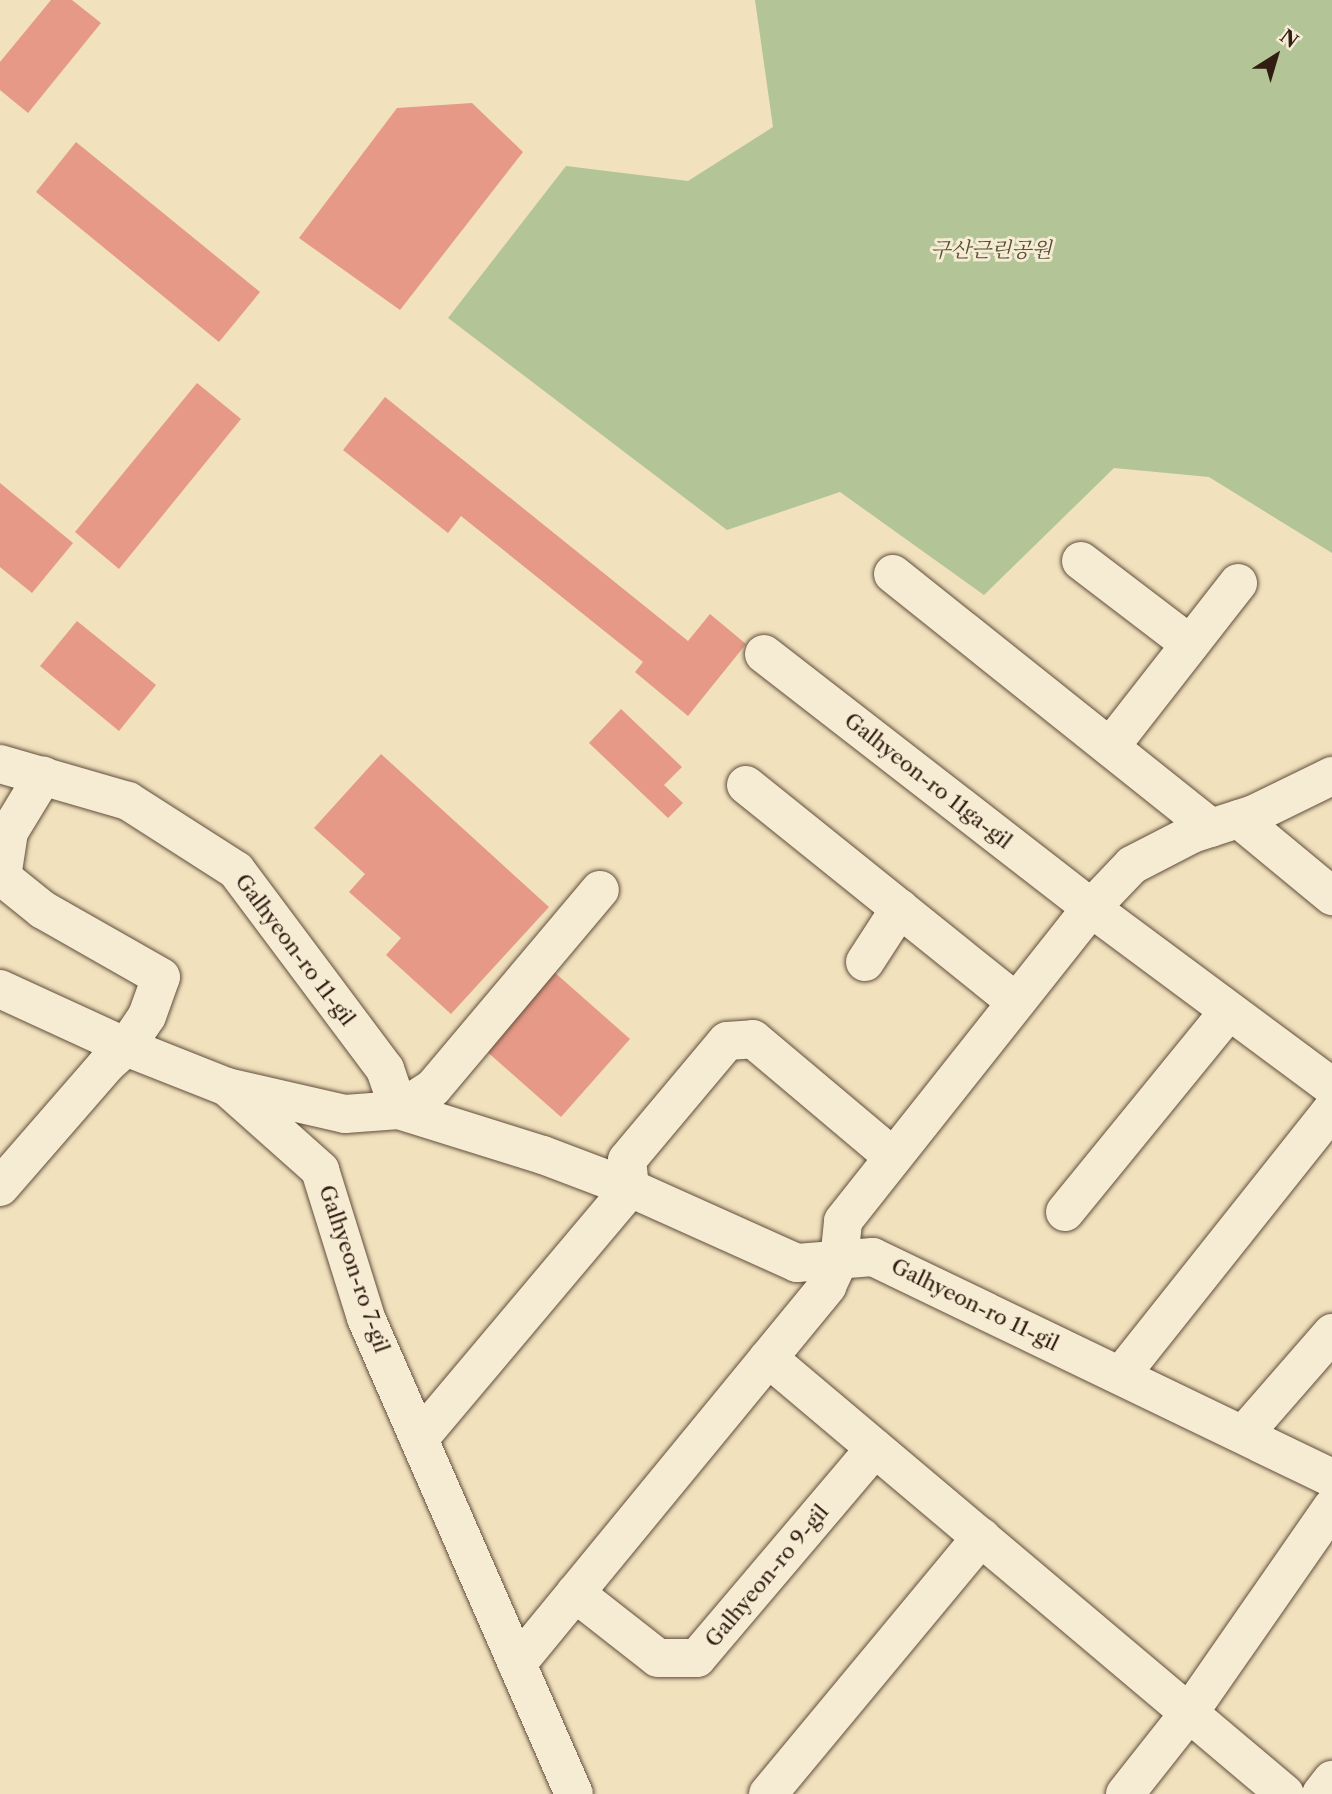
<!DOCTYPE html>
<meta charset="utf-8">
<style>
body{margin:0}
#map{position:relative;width:1332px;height:1794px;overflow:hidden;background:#f1e1bd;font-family:"Libre Caslon Text","Noto Serif KR",serif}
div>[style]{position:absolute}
.green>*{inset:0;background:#b3c496}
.building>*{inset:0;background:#e59986}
.roads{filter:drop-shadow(0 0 2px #614e3c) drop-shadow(0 0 2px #614e3c)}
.minor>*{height:38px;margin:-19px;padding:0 19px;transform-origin:19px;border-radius:19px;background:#f6ecd4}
span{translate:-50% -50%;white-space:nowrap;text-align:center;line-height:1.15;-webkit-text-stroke:6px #f6ecd4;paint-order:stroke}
.park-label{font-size:21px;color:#584f39;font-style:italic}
.street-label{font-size:21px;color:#311d11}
.north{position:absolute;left:1241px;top:21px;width:70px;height:70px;-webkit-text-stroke:5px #f6ecd4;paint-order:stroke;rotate:37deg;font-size:19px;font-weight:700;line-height:28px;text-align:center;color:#311d11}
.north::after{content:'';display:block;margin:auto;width:24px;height:32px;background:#311d11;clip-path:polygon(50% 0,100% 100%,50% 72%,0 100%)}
</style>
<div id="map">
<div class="green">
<div style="clip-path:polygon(755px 0,1332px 0,1332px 553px,1209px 477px,1114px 468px,984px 595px,840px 492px,727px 530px,448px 318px,566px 166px,688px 181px,773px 127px)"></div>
</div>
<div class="building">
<div style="clip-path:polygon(51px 0,72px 0,101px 23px,28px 113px,0 90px,0 62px)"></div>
<div style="clip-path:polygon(472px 103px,523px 152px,400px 310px,299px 238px,397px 108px)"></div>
<div style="clip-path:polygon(76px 142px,260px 292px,219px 342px,36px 192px)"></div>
<div style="clip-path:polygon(197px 383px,241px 419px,119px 569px,75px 532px)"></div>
<div style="clip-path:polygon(385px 397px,688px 641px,710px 614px,746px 644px,688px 716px,635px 672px,643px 662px,461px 516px,448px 533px,343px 450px)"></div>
<div style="clip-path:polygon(0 483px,73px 543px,32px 593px,0 567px)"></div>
<div style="clip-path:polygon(77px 621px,156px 685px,119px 731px,40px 666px)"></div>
<div style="clip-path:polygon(621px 709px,682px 767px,664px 785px,683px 803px,668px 818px,589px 743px)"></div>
<div style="clip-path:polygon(381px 754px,549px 907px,451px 1014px,386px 955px,401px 938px,349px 892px,365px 874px,314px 828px)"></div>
<div style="clip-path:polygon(553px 971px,630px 1039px,561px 1117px,484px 1049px)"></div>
</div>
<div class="roads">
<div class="minor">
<div style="left:1081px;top:561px;width:137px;rotate:37.3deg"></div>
<div style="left:893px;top:574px;width:407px;rotate:38.6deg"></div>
<div style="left:764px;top:654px;width:414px;rotate:37.8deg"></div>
<div style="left:1091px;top:908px;width:300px;rotate:36.6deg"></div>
<div style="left:1110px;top:747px;width:208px;rotate:-52deg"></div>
<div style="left:0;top:764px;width:133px;rotate:16.1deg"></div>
<div style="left:128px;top:801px;width:128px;rotate:32.6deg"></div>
<div style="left:236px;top:870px;width:249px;rotate:53.2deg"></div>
<div style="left:385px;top:1069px;width:43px;rotate:71.1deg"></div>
<div style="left:746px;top:785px;width:345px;rotate:38.8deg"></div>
<div style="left:1239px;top:819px;width:121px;rotate:39.6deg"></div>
<div style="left:865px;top:962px;width:64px;rotate:-57.1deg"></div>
<div style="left:0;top:989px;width:139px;rotate:24.7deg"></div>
<div style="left:126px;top:1047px;width:109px;rotate:21.6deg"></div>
<div style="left:227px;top:1087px;width:125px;rotate:41.7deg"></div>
<div style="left:320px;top:1170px;width:155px;rotate:72.7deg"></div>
<div style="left:366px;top:1318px;width:519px;rotate:66.4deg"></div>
<div style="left:227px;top:1087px;width:121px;rotate:12.9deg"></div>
<div style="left:345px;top:1114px;width:54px;rotate:-4.2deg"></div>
<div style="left:399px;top:1110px;width:151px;rotate:17.4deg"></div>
<div style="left:543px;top:1155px;width:93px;rotate:20.8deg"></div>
<div style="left:630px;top:1188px;width:183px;rotate:24.2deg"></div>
<div style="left:797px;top:1263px;width:76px;rotate:-4.5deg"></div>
<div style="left:873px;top:1257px;width:509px;rotate:25.71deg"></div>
<div style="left:399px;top:1110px;width:40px;rotate:-32.9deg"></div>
<div style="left:433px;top:1088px;width:259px;rotate:-49.9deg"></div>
<div style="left:0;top:1187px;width:163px;rotate:-49deg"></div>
<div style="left:107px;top:1064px;width:25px;rotate:-42deg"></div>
<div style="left:126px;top:1047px;width:37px;rotate:-56deg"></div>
<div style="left:147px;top:1016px;width:41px;rotate:-70.3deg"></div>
<div style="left:161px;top:977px;width:136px;rotate:-150.4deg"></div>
<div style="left:43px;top:910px;width:53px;rotate:-141.2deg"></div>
<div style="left:2px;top:877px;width:46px;rotate:-81.2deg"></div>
<div style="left:9px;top:832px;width:66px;rotate:-58.7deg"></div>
<div style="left:630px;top:1188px;width:28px;rotate:-96deg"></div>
<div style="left:627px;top:1160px;width:155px;rotate:-50deg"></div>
<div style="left:727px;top:1041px;width:26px;rotate:-4deg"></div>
<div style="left:753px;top:1039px;width:183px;rotate:40.1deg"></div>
<div style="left:1065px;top:1212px;width:259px;rotate:-50.8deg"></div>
<div style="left:768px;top:1358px;width:676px;rotate:40.14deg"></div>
<div style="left:1121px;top:1375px;width:339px;rotate:-51.5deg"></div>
<div style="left:1244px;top:1434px;width:134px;rotate:-48.9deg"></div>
<div style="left:419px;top:1439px;width:328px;rotate:-49.9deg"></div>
<div style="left:575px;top:1593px;width:105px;rotate:38.1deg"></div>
<div style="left:658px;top:1658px;width:39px"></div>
<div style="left:697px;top:1658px;width:275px;rotate:-49.7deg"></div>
<div style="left:517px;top:1664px;width:489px;rotate:-50.6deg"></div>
<div style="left:827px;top:1286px;width:29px;rotate:-65deg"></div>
<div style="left:839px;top:1260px;width:39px;rotate:-84deg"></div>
<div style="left:843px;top:1221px;width:399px;rotate:-51.6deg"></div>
<div style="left:1091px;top:908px;width:59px;rotate:-46.4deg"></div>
<div style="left:1132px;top:865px;width:68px;rotate:-27.3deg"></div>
<div style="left:1192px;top:834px;width:65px;rotate:-17.9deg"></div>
<div style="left:1254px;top:814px;width:87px;rotate:-26deg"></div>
<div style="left:768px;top:1794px;width:334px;rotate:-50.3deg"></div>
<div style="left:1125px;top:1794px;width:103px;rotate:-51.7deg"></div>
<div style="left:1189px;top:1713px;width:251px;rotate:-55.2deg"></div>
<div style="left:1321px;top:1794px;width:18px;rotate:-52deg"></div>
</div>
</div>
<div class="park-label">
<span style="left:991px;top:250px">구산근린공원</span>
</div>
<div class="street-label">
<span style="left:928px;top:781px;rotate:38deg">Galhyeon-ro 11ga-gil</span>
<span style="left:295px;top:950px;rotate:53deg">Galhyeon-ro 11-gil</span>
<span style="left:354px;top:1269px;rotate:71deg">Galhyeon-ro 7-gil</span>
<span style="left:975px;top:1305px;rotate:26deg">Galhyeon-ro 11-gil</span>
<span style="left:767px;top:1576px;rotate:-50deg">Galhyeon-ro 9-gil</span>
</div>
<div class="north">N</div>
</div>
